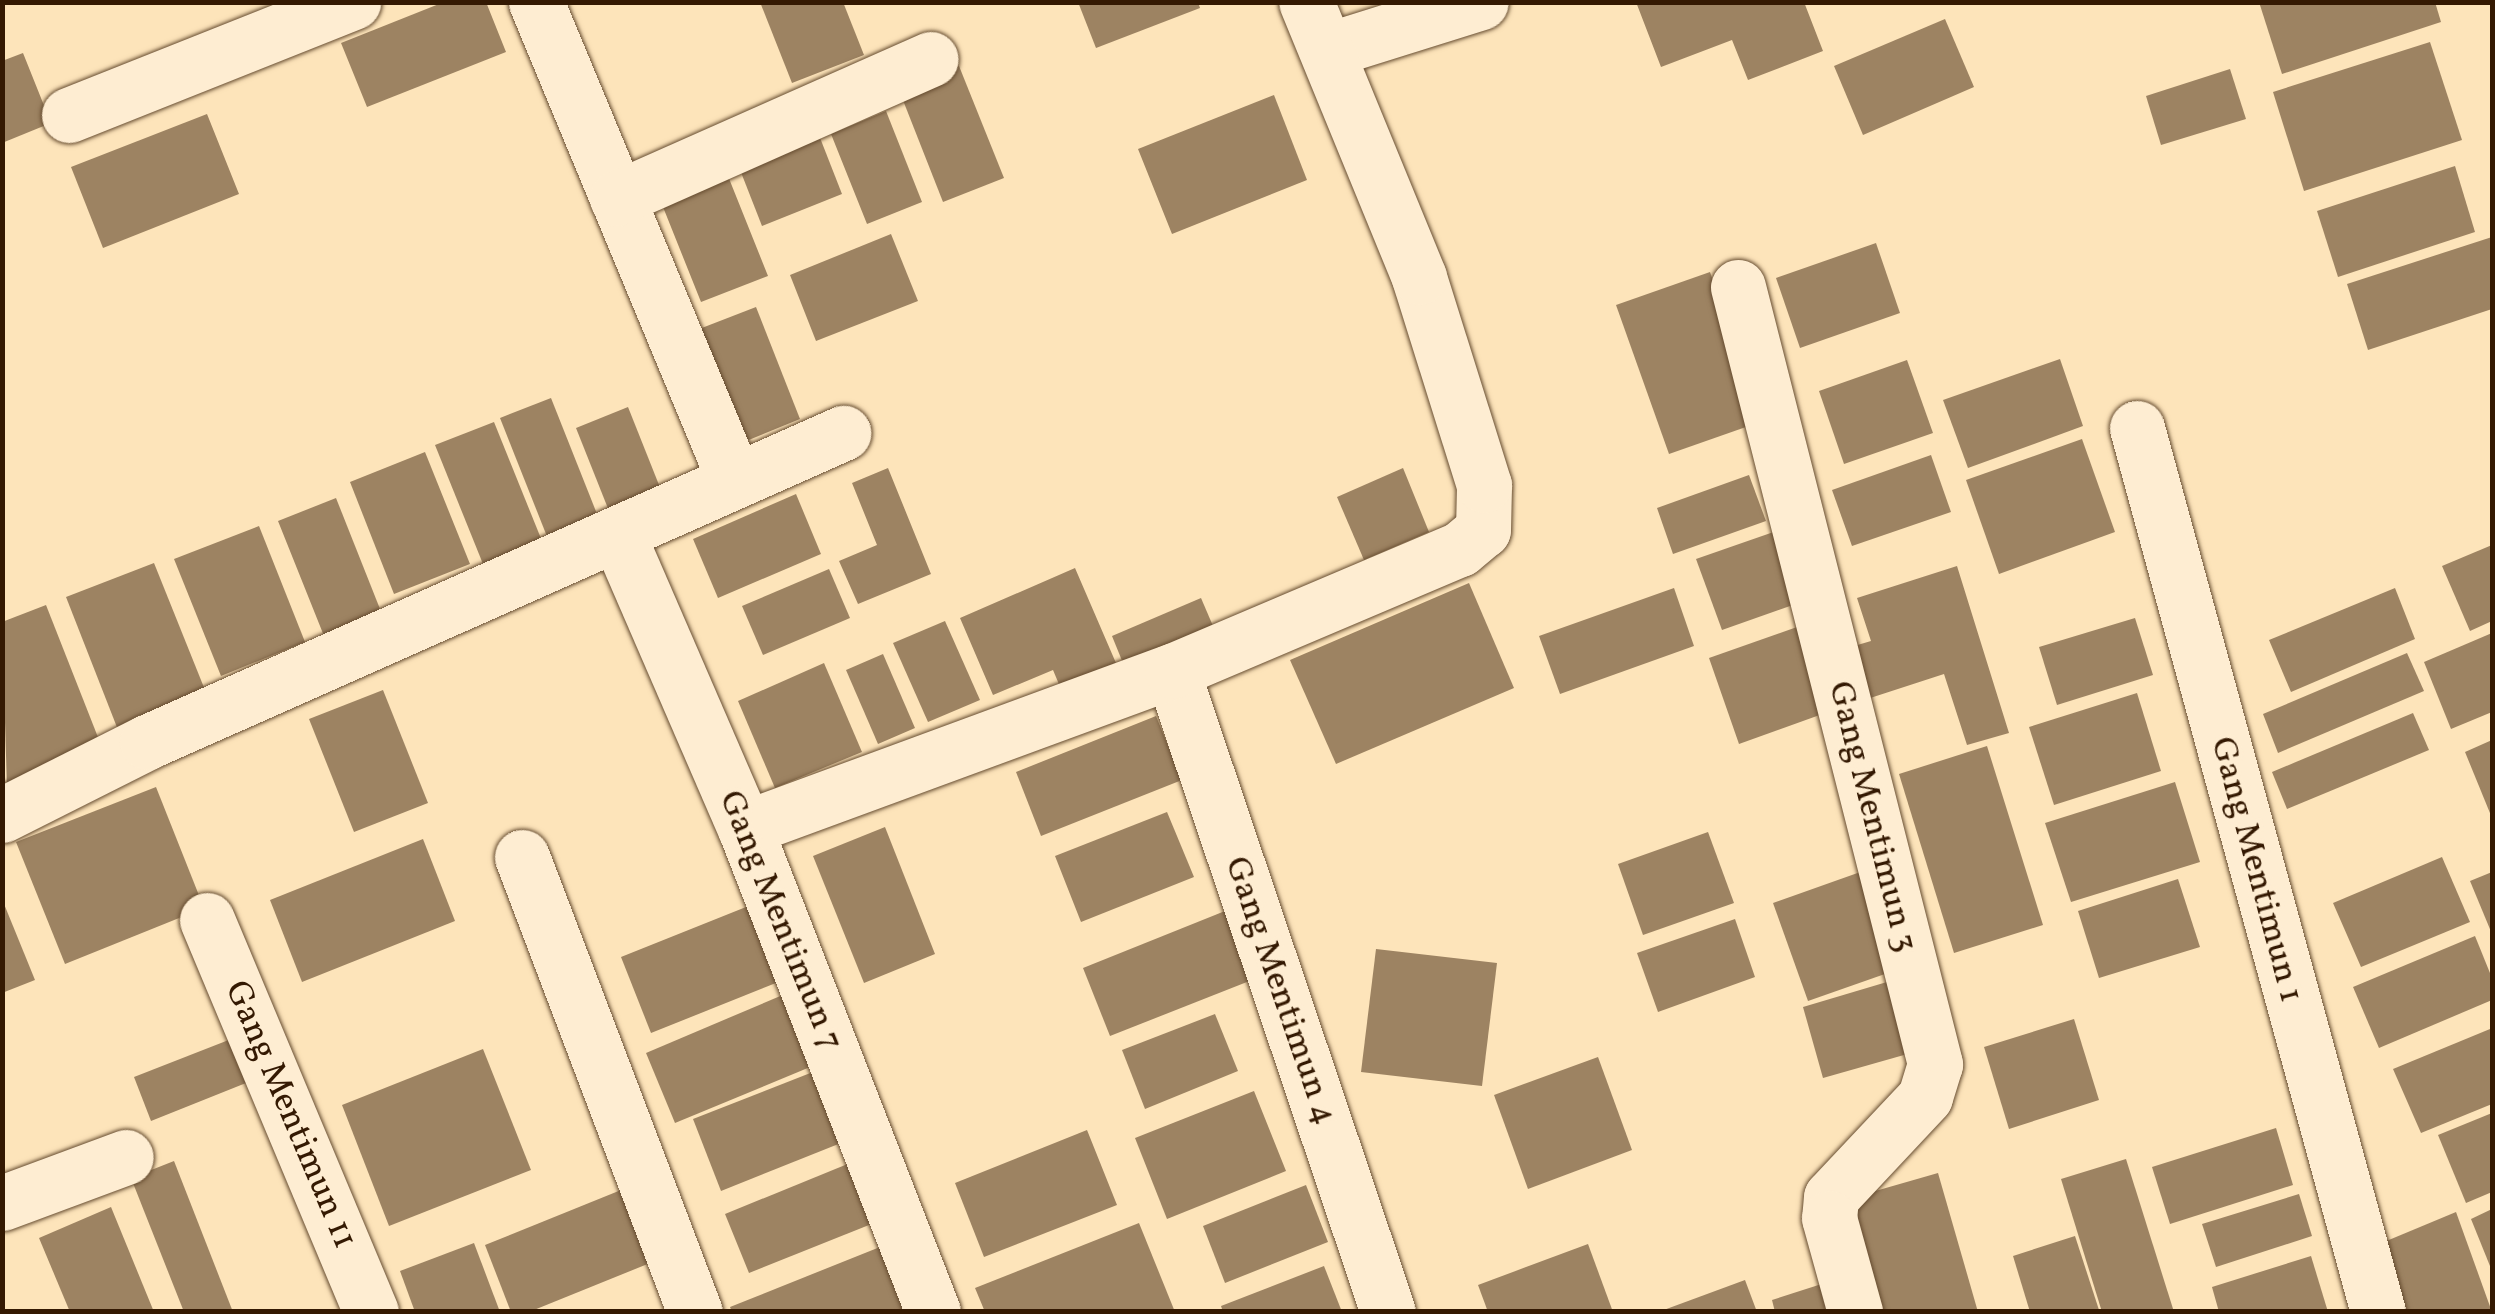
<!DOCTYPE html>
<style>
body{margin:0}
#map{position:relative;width:2495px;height:1314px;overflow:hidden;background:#fde4ba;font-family:Vollkorn,serif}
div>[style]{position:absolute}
.building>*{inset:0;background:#9d8362}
.roads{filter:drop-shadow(0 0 2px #664c30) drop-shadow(0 0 2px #664c30)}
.minor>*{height:55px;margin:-27.5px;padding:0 27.5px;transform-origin:27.5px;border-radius:27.5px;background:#feedd2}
span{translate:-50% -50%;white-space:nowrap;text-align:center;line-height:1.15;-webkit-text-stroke:8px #feedd2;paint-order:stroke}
.street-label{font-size:35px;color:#341902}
.frame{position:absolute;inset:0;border:5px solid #341902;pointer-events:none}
</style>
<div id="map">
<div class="building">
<div style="clip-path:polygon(444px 2px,486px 2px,506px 52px,367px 107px,341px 43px)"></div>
<div style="clip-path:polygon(760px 2px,843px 2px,864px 55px,792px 83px)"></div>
<div style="clip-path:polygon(1078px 2px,1198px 2px,1200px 8px,1096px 48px)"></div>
<div style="clip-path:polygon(1636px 2px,1804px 2px,1823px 51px,1748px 80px,1732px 40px,1661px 67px)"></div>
<div style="clip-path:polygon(2259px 2px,2435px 2px,2441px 22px,2282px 74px)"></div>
<div style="clip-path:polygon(1945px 19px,1974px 87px,1863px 135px,1834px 66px)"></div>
<div style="clip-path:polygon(2430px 42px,2462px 140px,2304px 191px,2273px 92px)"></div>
<div style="clip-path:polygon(23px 53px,51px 123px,2px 143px,2px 61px)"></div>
<div style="clip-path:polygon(957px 61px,1004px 178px,943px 202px,897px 85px)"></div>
<div style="clip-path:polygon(2230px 69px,2246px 119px,2161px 145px,2146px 96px)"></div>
<div style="clip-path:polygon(1274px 95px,1307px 180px,1172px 234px,1138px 149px)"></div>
<div style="clip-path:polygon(886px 111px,922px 202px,867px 224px,831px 134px)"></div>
<div style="clip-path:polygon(207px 114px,239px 194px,103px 248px,71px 167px)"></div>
<div style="clip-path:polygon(815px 125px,842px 194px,762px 226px,735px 157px)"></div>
<div style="clip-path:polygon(722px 161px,768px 276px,701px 302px,655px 187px)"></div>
<div style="clip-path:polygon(2455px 166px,2475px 232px,2338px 277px,2317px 211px)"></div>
<div style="clip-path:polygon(891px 234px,918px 301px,816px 341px,790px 275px)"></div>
<div style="clip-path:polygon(2492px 237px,2492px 309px,2368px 350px,2347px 284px)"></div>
<div style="clip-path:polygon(1876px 243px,1900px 313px,1800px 348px,1776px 278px)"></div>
<div style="clip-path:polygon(1710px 272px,1763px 421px,1669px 454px,1616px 305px)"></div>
<div style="clip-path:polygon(756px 307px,800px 419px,739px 444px,694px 331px)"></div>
<div style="clip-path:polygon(2060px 359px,2083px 426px,1968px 468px,1943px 400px)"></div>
<div style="clip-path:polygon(1907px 360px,1933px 433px,1844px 464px,1819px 391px)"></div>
<div style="clip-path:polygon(551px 398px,599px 519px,548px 539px,500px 418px)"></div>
<div style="clip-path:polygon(628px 407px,665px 500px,613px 521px,576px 428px)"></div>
<div style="clip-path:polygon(494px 422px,542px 541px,483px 564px,435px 445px)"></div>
<div style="clip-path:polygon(2082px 439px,2115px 532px,1999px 574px,1966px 480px)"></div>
<div style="clip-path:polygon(425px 452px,470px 564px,394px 594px,350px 482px)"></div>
<div style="clip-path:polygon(1931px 455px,1951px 512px,1852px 546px,1832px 490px)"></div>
<div style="clip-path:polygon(888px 468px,931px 574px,858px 604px,839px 561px,877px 545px,852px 483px)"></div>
<div style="clip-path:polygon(1403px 468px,1429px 532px,1364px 560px,1337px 497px)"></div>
<div style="clip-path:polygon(1749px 475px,1766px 521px,1673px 554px,1657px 508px)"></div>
<div style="clip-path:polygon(796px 494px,821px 554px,718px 598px,693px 539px)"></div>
<div style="clip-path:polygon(336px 498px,382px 614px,324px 636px,278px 521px)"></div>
<div style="clip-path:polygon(259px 526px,305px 642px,221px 676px,174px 559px)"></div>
<div style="clip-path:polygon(1782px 529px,1807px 600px,1722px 630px,1696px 559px)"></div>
<div style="clip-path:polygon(2492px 545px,2492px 621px,2470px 631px,2442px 566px)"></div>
<div style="clip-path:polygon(154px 563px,209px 700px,120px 735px,66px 597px)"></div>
<div style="clip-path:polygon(1957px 566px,2009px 733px,1967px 745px,1944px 674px,1861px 701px,1844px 649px,1871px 641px,1857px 598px)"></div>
<div style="clip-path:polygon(1075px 568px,1122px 677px,1066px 701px,1053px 670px,993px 695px,960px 618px)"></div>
<div style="clip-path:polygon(829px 569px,850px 618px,763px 655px,742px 606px)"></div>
<div style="clip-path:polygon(1469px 583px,1514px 688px,1336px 764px,1290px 660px)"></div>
<div style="clip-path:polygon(1674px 588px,1694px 646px,1560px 694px,1539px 636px)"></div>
<div style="clip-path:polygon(2395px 588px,2415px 639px,2291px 692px,2269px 640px)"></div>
<div style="clip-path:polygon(1201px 598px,1219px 640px,1129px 678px,1112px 636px)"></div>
<div style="clip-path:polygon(46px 605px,103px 750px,7px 789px,2px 622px)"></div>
<div style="clip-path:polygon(2135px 618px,2153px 675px,2057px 705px,2039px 647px)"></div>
<div style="clip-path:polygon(945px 621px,980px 700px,928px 722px,893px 643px)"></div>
<div style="clip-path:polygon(1797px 627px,1828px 712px,1739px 744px,1709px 658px)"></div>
<div style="clip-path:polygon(2492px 633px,2492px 712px,2451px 729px,2424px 662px)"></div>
<div style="clip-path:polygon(2407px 653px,2424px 691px,2278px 753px,2263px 714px)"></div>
<div style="clip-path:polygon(883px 654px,915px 728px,878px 744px,846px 670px)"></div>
<div style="clip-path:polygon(824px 663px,862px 752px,775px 788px,738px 701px)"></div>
<div style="clip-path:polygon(383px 690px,428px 803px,354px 832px,309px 719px)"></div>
<div style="clip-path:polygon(2137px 693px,2161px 771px,2054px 805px,2029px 727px)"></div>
<div style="clip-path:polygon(2413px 713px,2429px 750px,2287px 809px,2272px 772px)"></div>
<div style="clip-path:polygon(1156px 716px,1182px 780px,1041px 836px,1016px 772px)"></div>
<div style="clip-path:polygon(2492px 740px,2492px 818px,2465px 752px)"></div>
<div style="clip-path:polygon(1987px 746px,2043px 925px,1954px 953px,1899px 774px)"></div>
<div style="clip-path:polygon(2175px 782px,2200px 862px,2071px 902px,2045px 823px)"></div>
<div style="clip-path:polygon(156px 787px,204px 908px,65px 964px,16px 842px)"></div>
<div style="clip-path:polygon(1167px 812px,1194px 877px,1081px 922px,1055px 856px)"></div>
<div style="clip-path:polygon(885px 827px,935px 954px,864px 983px,813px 856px)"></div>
<div style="clip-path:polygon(1708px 832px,1734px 903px,1643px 935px,1618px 864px)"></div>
<div style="clip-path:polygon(423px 839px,455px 921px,302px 982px,270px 900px)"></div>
<div style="clip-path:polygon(2442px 857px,2470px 922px,2361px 967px,2333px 903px)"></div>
<div style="clip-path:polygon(1866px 870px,1902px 968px,1808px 1001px,1773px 903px)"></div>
<div style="clip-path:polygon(2492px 872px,2492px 934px,2470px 881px)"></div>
<div style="clip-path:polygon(2178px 879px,2200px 947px,2099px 978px,2078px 911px)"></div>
<div style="clip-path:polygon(2px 899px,35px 980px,2px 993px)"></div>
<div style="clip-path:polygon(756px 903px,786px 979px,651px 1033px,621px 957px)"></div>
<div style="clip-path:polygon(1225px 911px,1252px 980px,1110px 1036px,1083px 968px)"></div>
<div style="clip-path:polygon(1735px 919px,1755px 977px,1658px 1012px,1637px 953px)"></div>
<div style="clip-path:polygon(2475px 936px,2492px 978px,2492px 1000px,2379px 1048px,2353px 987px)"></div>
<div style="clip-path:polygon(1376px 949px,1497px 963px,1482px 1086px,1361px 1072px)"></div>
<div style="clip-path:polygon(1897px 979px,1918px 1051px,1823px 1078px,1803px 1007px)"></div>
<div style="clip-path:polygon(785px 994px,815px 1065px,675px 1123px,646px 1053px)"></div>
<div style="clip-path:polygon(1215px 1014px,1238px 1071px,1145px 1109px,1122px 1050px)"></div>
<div style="clip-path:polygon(2074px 1019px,2099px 1100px,2009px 1129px,1984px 1047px)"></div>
<div style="clip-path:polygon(2490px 1029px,2492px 1104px,2421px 1133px,2393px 1069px)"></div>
<div style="clip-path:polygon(244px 1034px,261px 1077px,151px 1121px,134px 1077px)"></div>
<div style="clip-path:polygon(483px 1049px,531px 1170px,389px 1226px,342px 1105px)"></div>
<div style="clip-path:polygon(1598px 1057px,1632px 1150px,1528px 1189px,1494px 1095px)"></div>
<div style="clip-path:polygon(818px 1070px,846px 1141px,721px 1191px,693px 1119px)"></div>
<div style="clip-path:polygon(1254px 1091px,1286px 1171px,1167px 1219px,1135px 1138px)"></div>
<div style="clip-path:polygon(2492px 1113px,2492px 1192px,2466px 1203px,2438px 1135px)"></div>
<div style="clip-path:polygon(2276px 1128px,2293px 1185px,2170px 1224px,2152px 1167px)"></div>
<div style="clip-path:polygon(1087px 1130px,1117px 1205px,984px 1257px,955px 1183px)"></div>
<div style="clip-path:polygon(2126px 1159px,2174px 1312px,2102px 1312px,2061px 1179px)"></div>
<div style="clip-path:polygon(174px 1161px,233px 1312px,184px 1312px,131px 1178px)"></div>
<div style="clip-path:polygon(850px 1163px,874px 1223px,749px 1273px,725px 1214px)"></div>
<div style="clip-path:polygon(1938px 1173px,1978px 1312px,1884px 1312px,1851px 1198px)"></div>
<div style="clip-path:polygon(1306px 1185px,1328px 1242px,1225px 1283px,1203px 1226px)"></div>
<div style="clip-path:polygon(626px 1188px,655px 1261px,529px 1312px,511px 1312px,485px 1245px)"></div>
<div style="clip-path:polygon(2299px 1194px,2312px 1236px,2216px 1267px,2202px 1224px)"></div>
<div style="clip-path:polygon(111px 1207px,154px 1312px,70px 1312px,39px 1238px)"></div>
<div style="clip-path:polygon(2492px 1209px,2492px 1271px,2471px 1219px)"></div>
<div style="clip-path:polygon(2456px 1212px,2492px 1312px,2399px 1312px,2372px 1247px)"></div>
<div style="clip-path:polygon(1139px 1223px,1175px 1312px,985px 1312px,975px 1288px)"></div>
<div style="clip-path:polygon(2075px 1236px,2099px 1310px,2030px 1312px,2013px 1256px)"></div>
<div style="clip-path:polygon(895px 1241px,923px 1312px,732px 1312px,730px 1307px)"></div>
<div style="clip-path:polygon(474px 1243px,500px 1312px,415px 1312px,400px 1271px)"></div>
<div style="clip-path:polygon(1588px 1244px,1613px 1312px,1488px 1312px,1478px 1285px)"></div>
<div style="clip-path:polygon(2311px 1256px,2328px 1312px,2219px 1312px,2212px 1287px)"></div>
<div style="clip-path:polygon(1324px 1266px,1342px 1312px,1223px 1312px,1221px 1306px)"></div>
<div style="clip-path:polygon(1745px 1280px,1757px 1312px,1661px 1312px,1661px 1311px)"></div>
<div style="clip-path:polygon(1831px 1281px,1841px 1312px,1775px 1312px,1772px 1300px)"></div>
</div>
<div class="roads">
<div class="minor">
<div style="left:536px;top:2px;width:516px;rotate:67.46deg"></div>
<div style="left:1328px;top:50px;width:160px;rotate:-17.4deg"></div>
<div style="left:69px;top:115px;width:306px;rotate:-21.7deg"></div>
<div style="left:617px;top:198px;width:343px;rotate:-23.9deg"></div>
<div style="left:1738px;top:287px;width:802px;rotate:75.77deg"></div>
<div style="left:1935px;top:1064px;width:34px;rotate:107deg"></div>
<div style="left:1925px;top:1097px;width:137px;rotate:133.2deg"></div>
<div style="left:1831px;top:1197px;width:21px;rotate:95deg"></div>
<div style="left:1829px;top:1218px;width:98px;rotate:74.5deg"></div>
<div style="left:2137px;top:428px;width:916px;rotate:74.75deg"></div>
<div style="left:618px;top:535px;width:319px;rotate:66.6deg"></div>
<div style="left:745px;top:828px;width:519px;rotate:68.77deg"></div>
<div style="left:1172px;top:671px;width:676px;rotate:71.38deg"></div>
<div style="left:2px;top:815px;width:162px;rotate:-26.7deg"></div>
<div style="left:147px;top:742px;width:762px;rotate:-23.94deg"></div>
<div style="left:745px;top:828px;width:455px;rotate:-20.2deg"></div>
<div style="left:1172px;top:671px;width:313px;rotate:-23deg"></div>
<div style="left:1460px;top:549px;width:30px;rotate:-40deg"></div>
<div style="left:1483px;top:530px;width:45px;rotate:-88.7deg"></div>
<div style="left:1484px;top:485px;width:218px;rotate:-107.4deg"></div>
<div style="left:1419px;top:277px;width:297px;rotate:-112.3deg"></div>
<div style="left:522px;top:857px;width:487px;rotate:69.2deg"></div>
<div style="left:207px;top:920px;width:425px;rotate:67.3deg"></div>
<div style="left:2px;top:1203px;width:132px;rotate:-20.4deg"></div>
</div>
</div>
<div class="street-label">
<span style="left:1872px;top:817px;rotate:76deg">Gang Mentimun 3</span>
<span style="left:2256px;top:870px;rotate:75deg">Gang Mentimun 1</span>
<span style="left:780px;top:921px;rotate:68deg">Gang Mentimun 7</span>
<span style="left:1280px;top:991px;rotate:71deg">Gang Mentimun 4</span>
<span style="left:290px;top:1115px;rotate:67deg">Gang Mentimun 11</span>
</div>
<div class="frame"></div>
</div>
